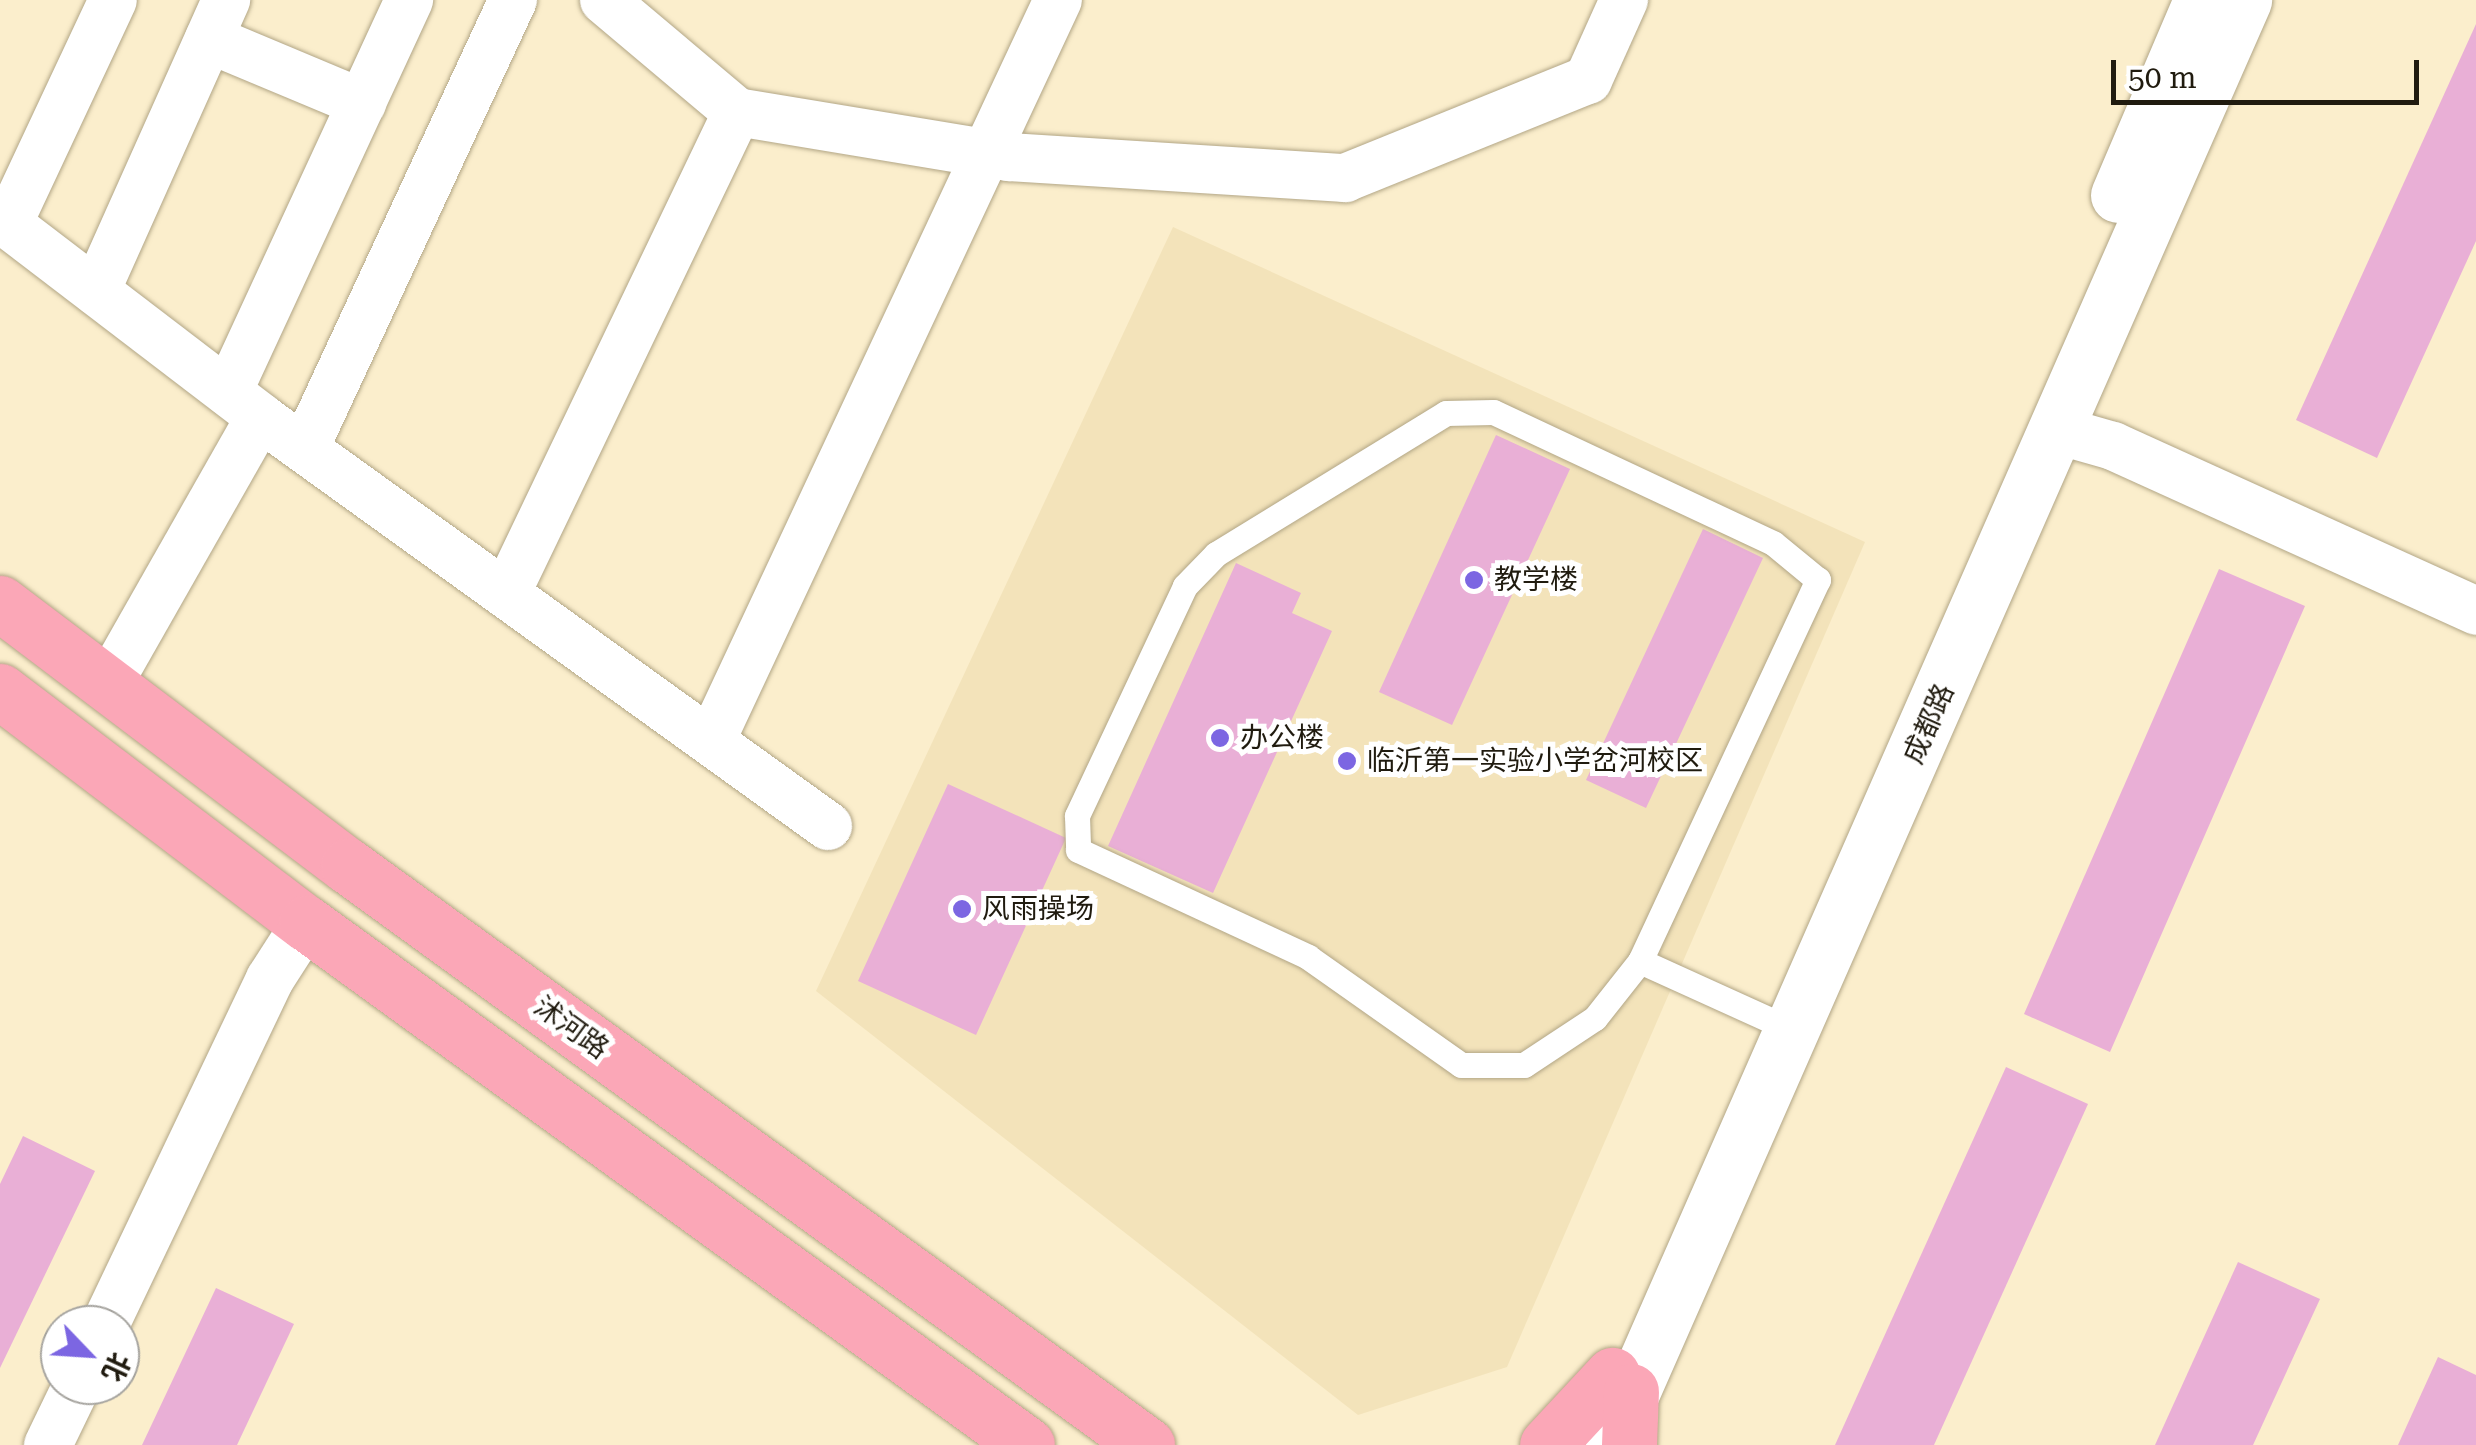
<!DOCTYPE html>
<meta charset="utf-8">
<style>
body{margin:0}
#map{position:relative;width:2476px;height:1445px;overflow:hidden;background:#fbeecc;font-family:"Roboto Serif","Noto Sans SC",serif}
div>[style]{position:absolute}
.built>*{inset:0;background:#f3e3ba}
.building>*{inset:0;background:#e9afd6}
.roads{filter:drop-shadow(0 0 2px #b2a686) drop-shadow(0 0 2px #b2a686)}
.service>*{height:25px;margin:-12.5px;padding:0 12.5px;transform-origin:12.5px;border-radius:12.5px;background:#fff}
.minor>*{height:48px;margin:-24px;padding:0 24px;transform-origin:24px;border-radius:24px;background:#fff}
.tertiary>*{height:55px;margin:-27.5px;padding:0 27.5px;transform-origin:27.5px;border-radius:27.5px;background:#fff}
.primary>*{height:55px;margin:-27.5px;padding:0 27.5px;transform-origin:27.5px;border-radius:27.5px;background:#fba7b7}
.dots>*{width:28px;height:28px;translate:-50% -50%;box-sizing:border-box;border:5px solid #fff;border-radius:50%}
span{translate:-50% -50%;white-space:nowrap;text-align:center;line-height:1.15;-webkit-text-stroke:10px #fff;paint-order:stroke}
.poi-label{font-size:28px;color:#201b0f}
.left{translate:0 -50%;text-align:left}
.street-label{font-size:28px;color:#201b0f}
.north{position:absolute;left:40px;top:1305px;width:100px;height:100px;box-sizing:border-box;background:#fff;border:2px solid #a6a49f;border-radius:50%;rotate:115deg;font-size:28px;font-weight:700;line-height:40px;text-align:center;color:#201b0f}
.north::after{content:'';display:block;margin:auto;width:35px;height:45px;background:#7c66e2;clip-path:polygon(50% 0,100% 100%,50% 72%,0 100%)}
.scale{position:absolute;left:2111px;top:60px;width:308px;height:45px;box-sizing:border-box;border:5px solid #201b0f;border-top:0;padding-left:12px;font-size:30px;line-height:35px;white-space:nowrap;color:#201b0f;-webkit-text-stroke:8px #fff;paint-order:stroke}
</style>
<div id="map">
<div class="built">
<div style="clip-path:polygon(1173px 227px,1865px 542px,1507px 1367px,1358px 1415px,816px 991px)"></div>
</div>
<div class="building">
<div style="clip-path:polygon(2476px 24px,2476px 241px,2377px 458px,2296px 420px)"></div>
<div style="clip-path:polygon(1496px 435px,1570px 469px,1452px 725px,1379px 692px)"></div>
<div style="clip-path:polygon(1703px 529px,1763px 558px,1646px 808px,1586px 780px)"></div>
<div style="clip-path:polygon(1236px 563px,1301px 593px,1292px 613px,1332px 631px,1213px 893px,1108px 846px)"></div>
<div style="clip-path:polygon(2219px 569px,2305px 606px,2110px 1052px,2024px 1014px)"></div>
<div style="clip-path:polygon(948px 784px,1066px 838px,976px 1035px,858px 981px)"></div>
<div style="clip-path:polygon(2006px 1067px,2088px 1104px,1934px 1445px,1835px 1445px)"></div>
<div style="clip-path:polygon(23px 1136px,95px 1171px,0 1368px,0 1184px)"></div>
<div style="clip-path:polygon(2238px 1262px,2320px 1299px,2253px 1445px,2155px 1445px)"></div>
<div style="clip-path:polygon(216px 1288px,294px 1324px,237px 1445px,142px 1445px)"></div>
<div style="clip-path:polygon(2438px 1357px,2476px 1375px,2476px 1445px,2398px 1445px)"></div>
</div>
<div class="roads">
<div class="service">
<div style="left:1640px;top:961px;width:421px;rotate:-65deg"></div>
<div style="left:1818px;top:580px;width:58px;rotate:-140.6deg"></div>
<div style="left:1773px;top:543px;width:309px;rotate:-154.9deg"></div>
<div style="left:1493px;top:412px;width:47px;rotate:178.8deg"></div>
<div style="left:1446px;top:413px;width:270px;rotate:148.5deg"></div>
<div style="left:1216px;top:554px;width:45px;rotate:134.1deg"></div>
<div style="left:1185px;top:586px;width:254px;rotate:115.2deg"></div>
<div style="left:1077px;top:816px;width:34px;rotate:88deg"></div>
<div style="left:1078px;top:850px;width:254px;rotate:24.9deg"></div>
<div style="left:1308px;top:957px;width:187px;rotate:35.2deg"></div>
<div style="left:1461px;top:1065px;width:63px"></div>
<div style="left:1524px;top:1065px;width:85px;rotate:-33.5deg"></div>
<div style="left:1595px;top:1018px;width:73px;rotate:-51.7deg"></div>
<div style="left:1640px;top:961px;width:141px;rotate:24.4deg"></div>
</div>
<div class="minor">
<div style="left:604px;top:0;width:174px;rotate:40.1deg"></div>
<div style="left:737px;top:112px;width:276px;rotate:9.4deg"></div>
<div style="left:1009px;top:157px;width:337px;rotate:3.6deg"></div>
<div style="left:1345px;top:178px;width:262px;rotate:-22deg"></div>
<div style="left:1588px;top:80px;width:88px;rotate:-65.8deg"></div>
<div style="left:209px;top:39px;width:166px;rotate:22.7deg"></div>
<div style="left:0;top:218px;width:327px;rotate:37.4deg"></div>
<div style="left:260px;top:417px;width:308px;rotate:119.6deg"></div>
<div style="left:8px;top:224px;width:247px;rotate:-64.9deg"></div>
<div style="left:96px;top:291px;width:319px;rotate:-65.9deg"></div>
<div style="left:228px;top:392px;width:432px;rotate:-65.2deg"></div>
<div style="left:260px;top:417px;width:700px;rotate:35.76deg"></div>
<div style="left:2057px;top:430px;width:58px;rotate:15.9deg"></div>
<div style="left:2113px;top:446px;width:399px;rotate:24.4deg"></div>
<div style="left:305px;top:448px;width:494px;rotate:-65.1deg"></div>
<div style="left:506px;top:594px;width:534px;rotate:-64.39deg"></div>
<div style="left:711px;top:741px;width:818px;rotate:-64.91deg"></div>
<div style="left:105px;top:1325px;width:383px;rotate:-64.5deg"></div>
<div style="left:270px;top:979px;width:67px;rotate:-57.3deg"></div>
<div style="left:48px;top:1445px;width:67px;rotate:-64.2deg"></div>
</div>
<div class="tertiary">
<div style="left:2118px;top:195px;width:212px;rotate:-66.9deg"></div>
<div style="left:1612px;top:1438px;width:1571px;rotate:-66.27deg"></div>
</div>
<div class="primary">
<div style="left:0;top:603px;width:436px;rotate:37.1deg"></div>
<div style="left:348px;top:866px;width:987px;rotate:35.93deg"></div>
<div style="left:0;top:691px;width:384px;rotate:37.2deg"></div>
<div style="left:306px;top:923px;width:890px;rotate:35.9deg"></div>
<div style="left:1547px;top:1445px;width:96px;rotate:-47.1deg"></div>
<div style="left:1629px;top:1445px;width:54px;rotate:-87.9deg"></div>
</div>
</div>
<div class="dots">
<div style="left:1474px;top:580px;background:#7c66e2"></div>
<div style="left:1220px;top:738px;background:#7c66e2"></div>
<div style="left:1347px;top:761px;background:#7c66e2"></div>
<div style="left:962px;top:909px;background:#7c66e2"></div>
</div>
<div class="poi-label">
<span class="left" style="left:1494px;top:580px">教学楼</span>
<span class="left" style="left:1240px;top:738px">办公楼</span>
<span class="left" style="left:1367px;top:761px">临沂第一实验小学岔河校区</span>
<span class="left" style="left:982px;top:909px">风雨操场</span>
</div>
<div class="street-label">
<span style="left:1929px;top:724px;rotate:-66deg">成都路</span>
<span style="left:571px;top:1028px;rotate:36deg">沭河路</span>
</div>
<div class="north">北</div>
<div class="scale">50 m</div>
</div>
